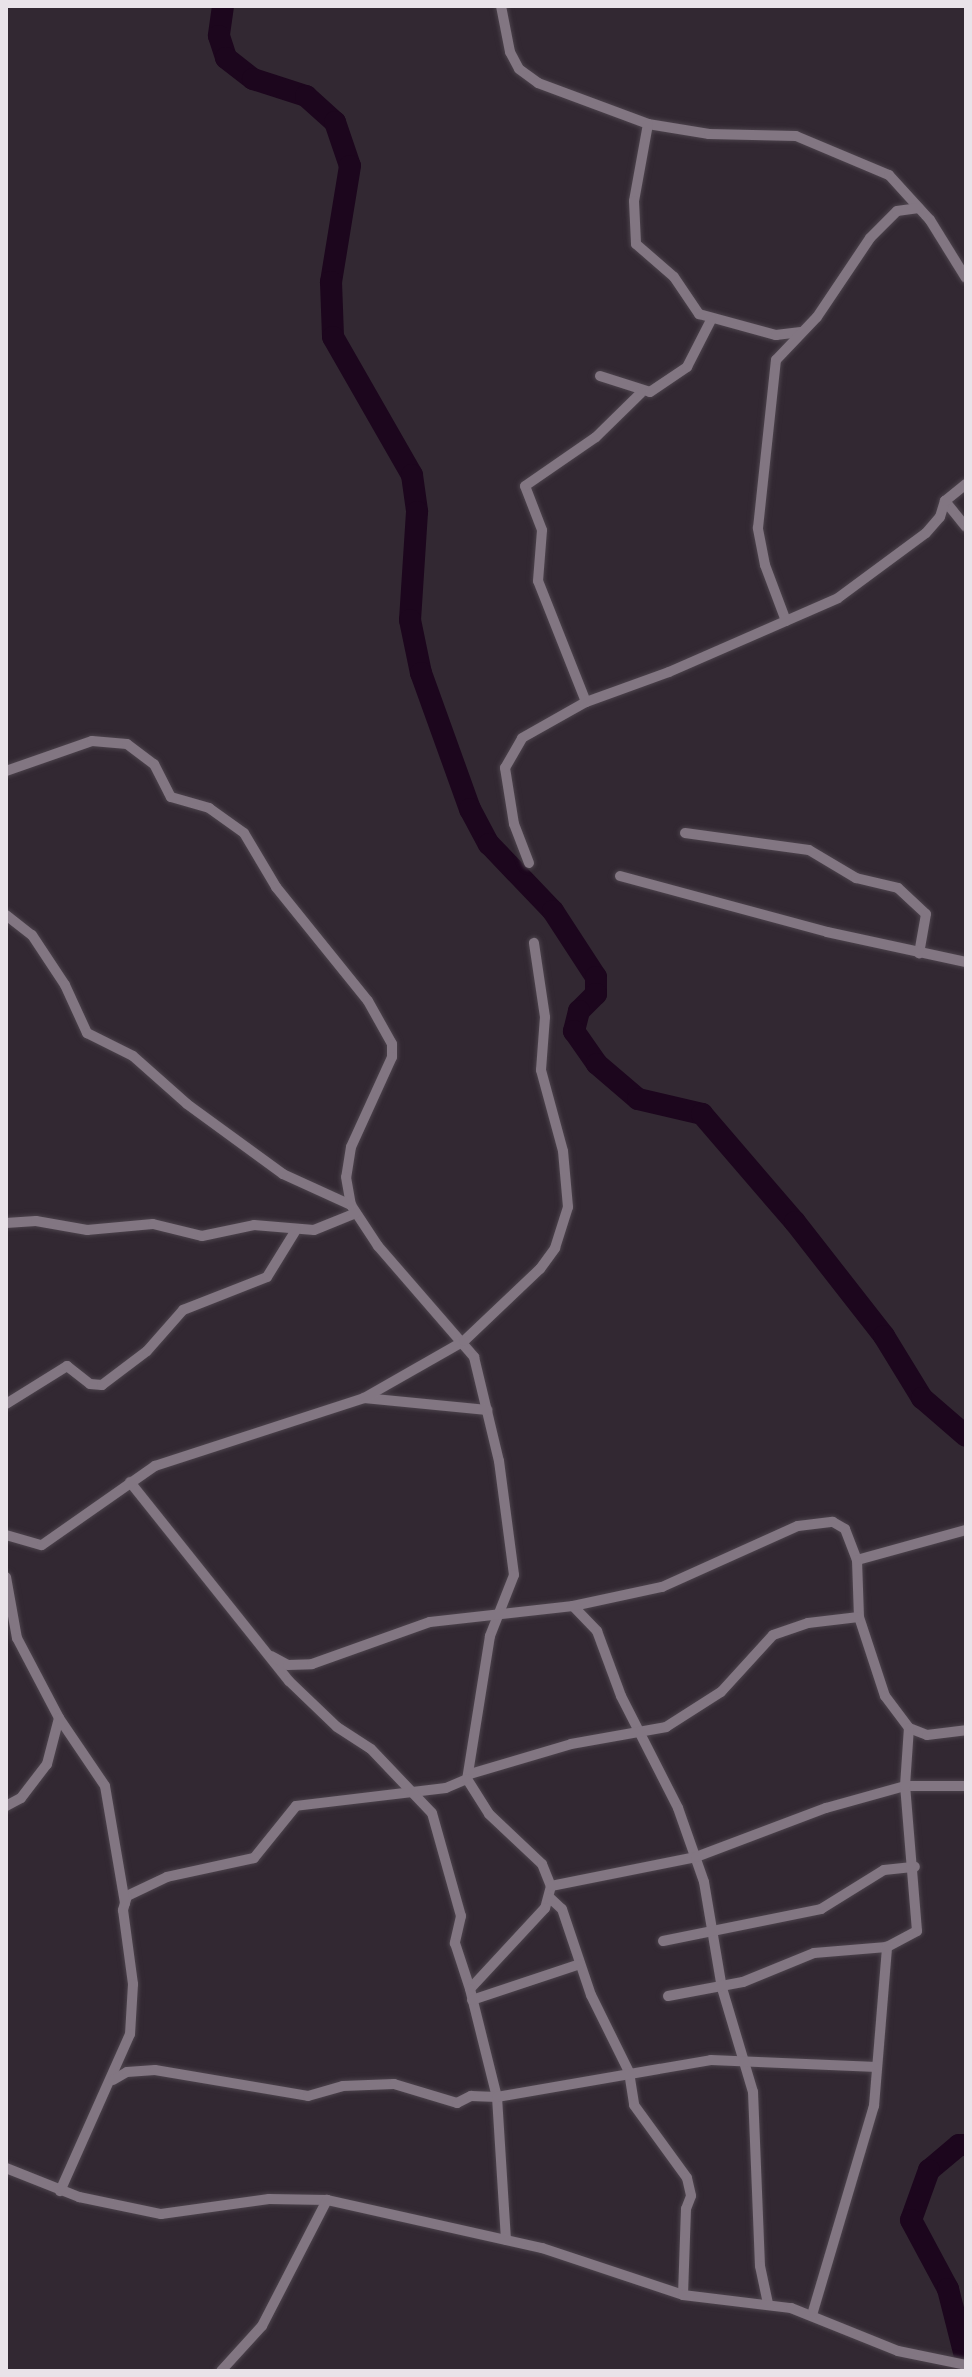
<!DOCTYPE html>
<style>
body{margin:0}
#map{position:relative;width:972px;height:2377px;overflow:hidden;background:#322832;font-family:"Libre Baskerville",serif}
div>[style]{position:absolute}
.river>*{height:22px;margin:-11px;padding:0 11px;transform-origin:11px;border-radius:11px;background:#1c061d}
.roads{filter:drop-shadow(0 0 2px #4c434c) drop-shadow(0 0 2px #4c434c)}
.street>*{height:10px;margin:-5px;padding:0 5px;transform-origin:5px;border-radius:5px;background:#827682}
span{translate:-50% -50%;white-space:nowrap;text-align:center;line-height:1.15;-webkit-text-stroke:8px #281e28;paint-order:stroke}
.frame{position:absolute;inset:0;border:8px solid #e9e3e9;pointer-events:none}
</style>
<div id="map">
<div class="river">
<div style="left:223px;top:6px;width:30px;rotate:98deg"></div>
<div style="left:219px;top:36px;width:23px;rotate:72deg"></div>
<div style="left:226px;top:58px;width:34px;rotate:38deg"></div>
<div style="left:253px;top:79px;width:56px;rotate:17.8deg"></div>
<div style="left:306px;top:96px;width:39px;rotate:42deg"></div>
<div style="left:335px;top:122px;width:46px;rotate:71.2deg"></div>
<div style="left:350px;top:166px;width:118px;rotate:99.3deg"></div>
<div style="left:331px;top:282px;width:55px;rotate:87.9deg"></div>
<div style="left:333px;top:337px;width:159px;rotate:60.2deg"></div>
<div style="left:412px;top:475px;width:37px;rotate:82deg"></div>
<div style="left:417px;top:512px;width:108px;rotate:93.7deg"></div>
<div style="left:410px;top:620px;width:54px;rotate:78.3deg"></div>
<div style="left:421px;top:673px;width:145px;rotate:70.2deg"></div>
<div style="left:470px;top:809px;width:40px;rotate:62deg"></div>
<div style="left:489px;top:844px;width:93px;rotate:46.3deg"></div>
<div style="left:553px;top:911px;width:79px;rotate:56.9deg"></div>
<div style="left:596px;top:977px;width:17px;rotate:90deg"></div>
<div style="left:596px;top:994px;width:24px;rotate:135deg"></div>
<div style="left:579px;top:1011px;width:21px;rotate:104deg"></div>
<div style="left:574px;top:1031px;width:40px;rotate:55.1deg"></div>
<div style="left:597px;top:1064px;width:54px;rotate:40.5deg"></div>
<div style="left:638px;top:1099px;width:66px;rotate:13.2deg"></div>
<div style="left:702px;top:1114px;width:143px;rotate:49.3deg"></div>
<div style="left:795px;top:1222px;width:145px;rotate:52deg"></div>
<div style="left:884px;top:1336px;width:73px;rotate:58.5deg"></div>
<div style="left:922px;top:1398px;width:58px;rotate:40.8deg"></div>
<div style="left:966px;top:2145px;width:7px;rotate:180deg"></div>
<div style="left:959px;top:2145px;width:39px;rotate:140deg"></div>
<div style="left:929px;top:2170px;width:53px;rotate:109.8deg"></div>
<div style="left:911px;top:2220px;width:78px;rotate:61.8deg"></div>
<div style="left:948px;top:2289px;width:73px;rotate:75.8deg"></div>
</div>
<div class="roads">
<div class="street">
<div style="left:501px;top:6px;width:47px;rotate:78.9deg"></div>
<div style="left:510px;top:52px;width:19px;rotate:62deg"></div>
<div style="left:519px;top:69px;width:24px;rotate:36deg"></div>
<div style="left:538px;top:83px;width:117px;rotate:20.4deg"></div>
<div style="left:648px;top:124px;width:62px;rotate:9.3deg"></div>
<div style="left:709px;top:134px;width:87px;rotate:1.3deg"></div>
<div style="left:796px;top:136px;width:101px;rotate:22.8deg"></div>
<div style="left:889px;top:175px;width:61px;rotate:47.7deg"></div>
<div style="left:930px;top:220px;width:68px;rotate:58.2deg"></div>
<div style="left:648px;top:124px;width:78px;rotate:100.3deg"></div>
<div style="left:634px;top:201px;width:43px;rotate:87.3deg"></div>
<div style="left:636px;top:244px;width:50px;rotate:41deg"></div>
<div style="left:674px;top:277px;width:45px;rotate:56deg"></div>
<div style="left:699px;top:314px;width:80px;rotate:15.3deg"></div>
<div style="left:776px;top:335px;width:25px;rotate:-7deg"></div>
<div style="left:600px;top:376px;width:52px;rotate:17.7deg"></div>
<div style="left:650px;top:392px;width:45px;rotate:-34deg"></div>
<div style="left:687px;top:367px;width:53px;rotate:-62.9deg"></div>
<div style="left:945px;top:501px;width:33px;rotate:51deg"></div>
<div style="left:786px;top:621px;width:60px;rotate:-110.6deg"></div>
<div style="left:765px;top:565px;width:38px;rotate:-101deg"></div>
<div style="left:758px;top:528px;width:169px;rotate:-83.9deg"></div>
<div style="left:776px;top:360px;width:59px;rotate:-46.4deg"></div>
<div style="left:817px;top:317px;width:95px;rotate:-56.1deg"></div>
<div style="left:870px;top:238px;width:38px;rotate:-45deg"></div>
<div style="left:897px;top:211px;width:22px;rotate:-8deg"></div>
<div style="left:586px;top:702px;width:130px;rotate:-111.6deg"></div>
<div style="left:538px;top:581px;width:51px;rotate:-85.5deg"></div>
<div style="left:542px;top:530px;width:47px;rotate:-111.1deg"></div>
<div style="left:525px;top:486px;width:86px;rotate:-34.6deg"></div>
<div style="left:596px;top:437px;width:63px;rotate:-44.4deg"></div>
<div style="left:6px;top:771px;width:91px;rotate:-19.2deg"></div>
<div style="left:92px;top:741px;width:35px;rotate:5deg"></div>
<div style="left:127px;top:744px;width:34px;rotate:37deg"></div>
<div style="left:154px;top:764px;width:37px;rotate:63deg"></div>
<div style="left:171px;top:797px;width:40px;rotate:16deg"></div>
<div style="left:209px;top:808px;width:43px;rotate:35.5deg"></div>
<div style="left:244px;top:833px;width:63px;rotate:59.3deg"></div>
<div style="left:276px;top:887px;width:146px;rotate:51.1deg"></div>
<div style="left:368px;top:1001px;width:49px;rotate:60.8deg"></div>
<div style="left:392px;top:1044px;width:13px;rotate:90deg"></div>
<div style="left:392px;top:1057px;width:99px;rotate:114.5deg"></div>
<div style="left:351px;top:1147px;width:30px;rotate:99deg"></div>
<div style="left:346px;top:1177px;width:28px;rotate:80deg"></div>
<div style="left:351px;top:1205px;width:49px;rotate:56.6deg"></div>
<div style="left:378px;top:1246px;width:147px;rotate:49.1deg"></div>
<div style="left:474px;top:1357px;width:107px;rotate:76.5deg"></div>
<div style="left:499px;top:1461px;width:115px;rotate:82.5deg"></div>
<div style="left:514px;top:1575px;width:66px;rotate:111.5deg"></div>
<div style="left:490px;top:1636px;width:145px;rotate:99.1deg"></div>
<div style="left:467px;top:1779px;width:23px;rotate:157deg"></div>
<div style="left:446px;top:1788px;width:151px;rotate:173.2deg"></div>
<div style="left:296px;top:1806px;width:67px;rotate:128.9deg"></div>
<div style="left:254px;top:1858px;width:89px;rotate:167.7deg"></div>
<div style="left:167px;top:1877px;width:44px;rotate:154.6deg"></div>
<div style="left:127px;top:1896px;width:15px;rotate:106deg"></div>
<div style="left:123px;top:1910px;width:75px;rotate:82.3deg"></div>
<div style="left:133px;top:1984px;width:50px;rotate:93.4deg"></div>
<div style="left:130px;top:2034px;width:172px;rotate:114deg"></div>
<div style="left:685px;top:833px;width:125px;rotate:7.8deg"></div>
<div style="left:809px;top:850px;width:55px;rotate:30.8deg"></div>
<div style="left:856px;top:878px;width:43px;rotate:13.4deg"></div>
<div style="left:898px;top:888px;width:38px;rotate:43deg"></div>
<div style="left:926px;top:914px;width:40px;rotate:100deg"></div>
<div style="left:529px;top:863px;width:42px;rotate:-111deg"></div>
<div style="left:514px;top:824px;width:57px;rotate:-99.1deg"></div>
<div style="left:505px;top:768px;width:34px;rotate:-60deg"></div>
<div style="left:522px;top:738px;width:73px;rotate:-29.4deg"></div>
<div style="left:586px;top:702px;width:88px;rotate:-19.9deg"></div>
<div style="left:669px;top:672px;width:184px;rotate:-23.6deg"></div>
<div style="left:838px;top:598px;width:109px;rotate:-36.5deg"></div>
<div style="left:926px;top:533px;width:21px;rotate:-49deg"></div>
<div style="left:940px;top:517px;width:17px;rotate:-73deg"></div>
<div style="left:945px;top:501px;width:27px;rotate:-39deg"></div>
<div style="left:620px;top:876px;width:214px;rotate:15.1deg"></div>
<div style="left:827px;top:932px;width:142px;rotate:12.2deg"></div>
<div style="left:6px;top:915px;width:33px;rotate:38deg"></div>
<div style="left:32px;top:935px;width:60px;rotate:56.6deg"></div>
<div style="left:65px;top:985px;width:53px;rotate:65.4deg"></div>
<div style="left:87px;top:1033px;width:51px;rotate:26.6deg"></div>
<div style="left:133px;top:1056px;width:72px;rotate:41.6deg"></div>
<div style="left:187px;top:1104px;width:119px;rotate:36.1deg"></div>
<div style="left:283px;top:1174px;width:75px;rotate:24.5deg"></div>
<div style="left:6px;top:1223px;width:30px;rotate:-4deg"></div>
<div style="left:36px;top:1221px;width:52px;rotate:10deg"></div>
<div style="left:87px;top:1230px;width:66px;rotate:-5.2deg"></div>
<div style="left:153px;top:1224px;width:50px;rotate:13.8deg"></div>
<div style="left:202px;top:1236px;width:53px;rotate:-11.9deg"></div>
<div style="left:254px;top:1225px;width:60px;rotate:4.8deg"></div>
<div style="left:314px;top:1230px;width:45px;rotate:-22deg"></div>
<div style="left:364px;top:1398px;width:124px;rotate:5.6deg"></div>
<div style="left:6px;top:1404px;width:72px;rotate:-31.9deg"></div>
<div style="left:67px;top:1366px;width:29px;rotate:38deg"></div>
<div style="left:90px;top:1384px;width:12px;rotate:5deg"></div>
<div style="left:102px;top:1385px;width:56px;rotate:-37.1deg"></div>
<div style="left:147px;top:1351px;width:55px;rotate:-48.7deg"></div>
<div style="left:183px;top:1310px;width:90px;rotate:-21.4deg"></div>
<div style="left:267px;top:1277px;width:55px;rotate:-58.3deg"></div>
<div style="left:130px;top:1482px;width:255px;rotate:51.4deg"></div>
<div style="left:289px;top:1681px;width:66px;rotate:43.8deg"></div>
<div style="left:337px;top:1727px;width:40px;rotate:32.9deg"></div>
<div style="left:371px;top:1749px;width:88px;rotate:46.4deg"></div>
<div style="left:432px;top:1813px;width:107px;rotate:74.3deg"></div>
<div style="left:461px;top:1916px;width:28px;rotate:103deg"></div>
<div style="left:455px;top:1943px;width:48px;rotate:71.9deg"></div>
<div style="left:6px;top:1535px;width:37px;rotate:16deg"></div>
<div style="left:42px;top:1545px;width:138px;rotate:-35deg"></div>
<div style="left:155px;top:1466px;width:220px;rotate:-18deg"></div>
<div style="left:364px;top:1398px;width:115px;rotate:-29.7deg"></div>
<div style="left:464px;top:1341px;width:105px;rotate:-43.5deg"></div>
<div style="left:540px;top:1269px;width:26px;rotate:-54deg"></div>
<div style="left:555px;top:1248px;width:43px;rotate:-72.4deg"></div>
<div style="left:568px;top:1207px;width:56px;rotate:-95.1deg"></div>
<div style="left:563px;top:1151px;width:84px;rotate:-105.2deg"></div>
<div style="left:541px;top:1070px;width:53px;rotate:-85.7deg"></div>
<div style="left:545px;top:1017px;width:75px;rotate:-98.5deg"></div>
<div style="left:857px;top:1560px;width:113px;rotate:-15.4deg"></div>
<div style="left:6px;top:1577px;width:62px;rotate:79.8deg"></div>
<div style="left:17px;top:1638px;width:90px;rotate:62.3deg"></div>
<div style="left:59px;top:1718px;width:48px;rotate:104.6deg"></div>
<div style="left:47px;top:1764px;width:43px;rotate:127.4deg"></div>
<div style="left:21px;top:1798px;width:17px;rotate:152deg"></div>
<div style="left:573px;top:1606px;width:35px;rotate:46deg"></div>
<div style="left:597px;top:1631px;width:69px;rotate:69.7deg"></div>
<div style="left:621px;top:1696px;width:126px;rotate:63deg"></div>
<div style="left:678px;top:1808px;width:78px;rotate:70.6deg"></div>
<div style="left:704px;top:1882px;width:108px;rotate:80.4deg"></div>
<div style="left:722px;top:1988px;width:109px;rotate:73.4deg"></div>
<div style="left:753px;top:2092px;width:174px;rotate:87.7deg"></div>
<div style="left:760px;top:2266px;width:39px;rotate:78deg"></div>
<div style="left:271px;top:1656px;width:19px;rotate:28deg"></div>
<div style="left:288px;top:1665px;width:24px;rotate:-2deg"></div>
<div style="left:312px;top:1664px;width:125px;rotate:-19.6deg"></div>
<div style="left:430px;top:1622px;width:144px;rotate:-6.4deg"></div>
<div style="left:573px;top:1606px;width:91px;rotate:-12.1deg"></div>
<div style="left:662px;top:1587px;width:149px;rotate:-24.2deg"></div>
<div style="left:798px;top:1526px;width:35px;rotate:-7deg"></div>
<div style="left:833px;top:1522px;width:14px;rotate:30deg"></div>
<div style="left:845px;top:1529px;width:33px;rotate:69deg"></div>
<div style="left:857px;top:1560px;width:57px;rotate:88deg"></div>
<div style="left:859px;top:1617px;width:83px;rotate:71.8deg"></div>
<div style="left:885px;top:1696px;width:40px;rotate:53deg"></div>
<div style="left:909px;top:1728px;width:19px;rotate:21deg"></div>
<div style="left:927px;top:1735px;width:39px;rotate:-7deg"></div>
<div style="left:59px;top:1718px;width:82px;rotate:55.9deg"></div>
<div style="left:105px;top:1786px;width:119px;rotate:80.3deg"></div>
<div style="left:470px;top:1774px;width:105px;rotate:-16.5deg"></div>
<div style="left:571px;top:1744px;width:97px;rotate:-10.1deg"></div>
<div style="left:666px;top:1727px;width:65px;rotate:-32.5deg"></div>
<div style="left:721px;top:1692px;width:77px;rotate:-47.6deg"></div>
<div style="left:773px;top:1635px;width:37px;rotate:-19deg"></div>
<div style="left:808px;top:1623px;width:51px;rotate:-6.7deg"></div>
<div style="left:467px;top:1779px;width:41px;rotate:57.8deg"></div>
<div style="left:489px;top:1814px;width:73px;rotate:43.3deg"></div>
<div style="left:542px;top:1864px;width:24px;rotate:68deg"></div>
<div style="left:551px;top:1886px;width:23px;rotate:105deg"></div>
<div style="left:545px;top:1908px;width:110px;rotate:132.8deg"></div>
<div style="left:470px;top:1989px;width:111px;rotate:76deg"></div>
<div style="left:497px;top:2097px;width:143px;rotate:86.4deg"></div>
<div style="left:551px;top:1886px;width:148px;rotate:-11.3deg"></div>
<div style="left:696px;top:1857px;width:139px;rotate:-20.7deg"></div>
<div style="left:826px;top:1808px;width:82px;rotate:-15.6deg"></div>
<div style="left:905px;top:1786px;width:61px"></div>
<div style="left:550px;top:1898px;width:16px;rotate:43deg"></div>
<div style="left:562px;top:1909px;width:91px;rotate:71.4deg"></div>
<div style="left:591px;top:1995px;width:86px;rotate:63.7deg"></div>
<div style="left:629px;top:2072px;width:33px;rotate:81deg"></div>
<div style="left:634px;top:2105px;width:90px;rotate:54deg"></div>
<div style="left:687px;top:2178px;width:18px;rotate:77deg"></div>
<div style="left:691px;top:2196px;width:14px;rotate:111deg"></div>
<div style="left:686px;top:2209px;width:86px;rotate:92deg"></div>
<div style="left:663px;top:1941px;width:161px;rotate:-11.4deg"></div>
<div style="left:821px;top:1909px;width:74px;rotate:-31.8deg"></div>
<div style="left:884px;top:1870px;width:31px;rotate:-6deg"></div>
<div style="left:668px;top:1996px;width:76px;rotate:-10.6deg"></div>
<div style="left:743px;top:1982px;width:77px;rotate:-22.2deg"></div>
<div style="left:814px;top:1953px;width:73px;rotate:-4.7deg"></div>
<div style="left:887px;top:1947px;width:34px;rotate:-28deg"></div>
<div style="left:917px;top:1931px;width:145px;rotate:-94.7deg"></div>
<div style="left:905px;top:1786px;width:58px;rotate:-86.1deg"></div>
<div style="left:472px;top:2000px;width:114px;rotate:-18.4deg"></div>
<div style="left:113px;top:2080px;width:16px;rotate:-30deg"></div>
<div style="left:127px;top:2072px;width:28px;rotate:-4deg"></div>
<div style="left:155px;top:2070px;width:155px;rotate:9.6deg"></div>
<div style="left:308px;top:2096px;width:36px;rotate:-16deg"></div>
<div style="left:343px;top:2086px;width:51px;rotate:-2.2deg"></div>
<div style="left:394px;top:2084px;width:66px;rotate:16.8deg"></div>
<div style="left:457px;top:2103px;width:16px;rotate:-27deg"></div>
<div style="left:471px;top:2096px;width:26px;rotate:2deg"></div>
<div style="left:497px;top:2097px;width:217px;rotate:-9.8deg"></div>
<div style="left:711px;top:2060px;width:166px;rotate:2.4deg"></div>
<div style="left:6px;top:2168px;width:79px;rotate:21.7deg"></div>
<div style="left:79px;top:2197px;width:84px;rotate:11.7deg"></div>
<div style="left:161px;top:2214px;width:109px;rotate:-7.9deg"></div>
<div style="left:269px;top:2199px;width:58px;rotate:1deg"></div>
<div style="left:327px;top:2200px;width:220px;rotate:12.6deg"></div>
<div style="left:542px;top:2248px;width:149px;rotate:18.4deg"></div>
<div style="left:683px;top:2295px;width:109px;rotate:6.9deg"></div>
<div style="left:791px;top:2308px;width:115px;rotate:21.9deg"></div>
<div style="left:898px;top:2351px;width:69px;rotate:11.6deg"></div>
<div style="left:812px;top:2315px;width:218px;rotate:-73.5deg"></div>
<div style="left:874px;top:2106px;width:160px;rotate:-85.3deg"></div>
<div style="left:221px;top:2371px;width:61px;rotate:-47.7deg"></div>
<div style="left:262px;top:2326px;width:142px;rotate:-62.7deg"></div>
</div>
</div>
<div class="frame"></div>
</div>
